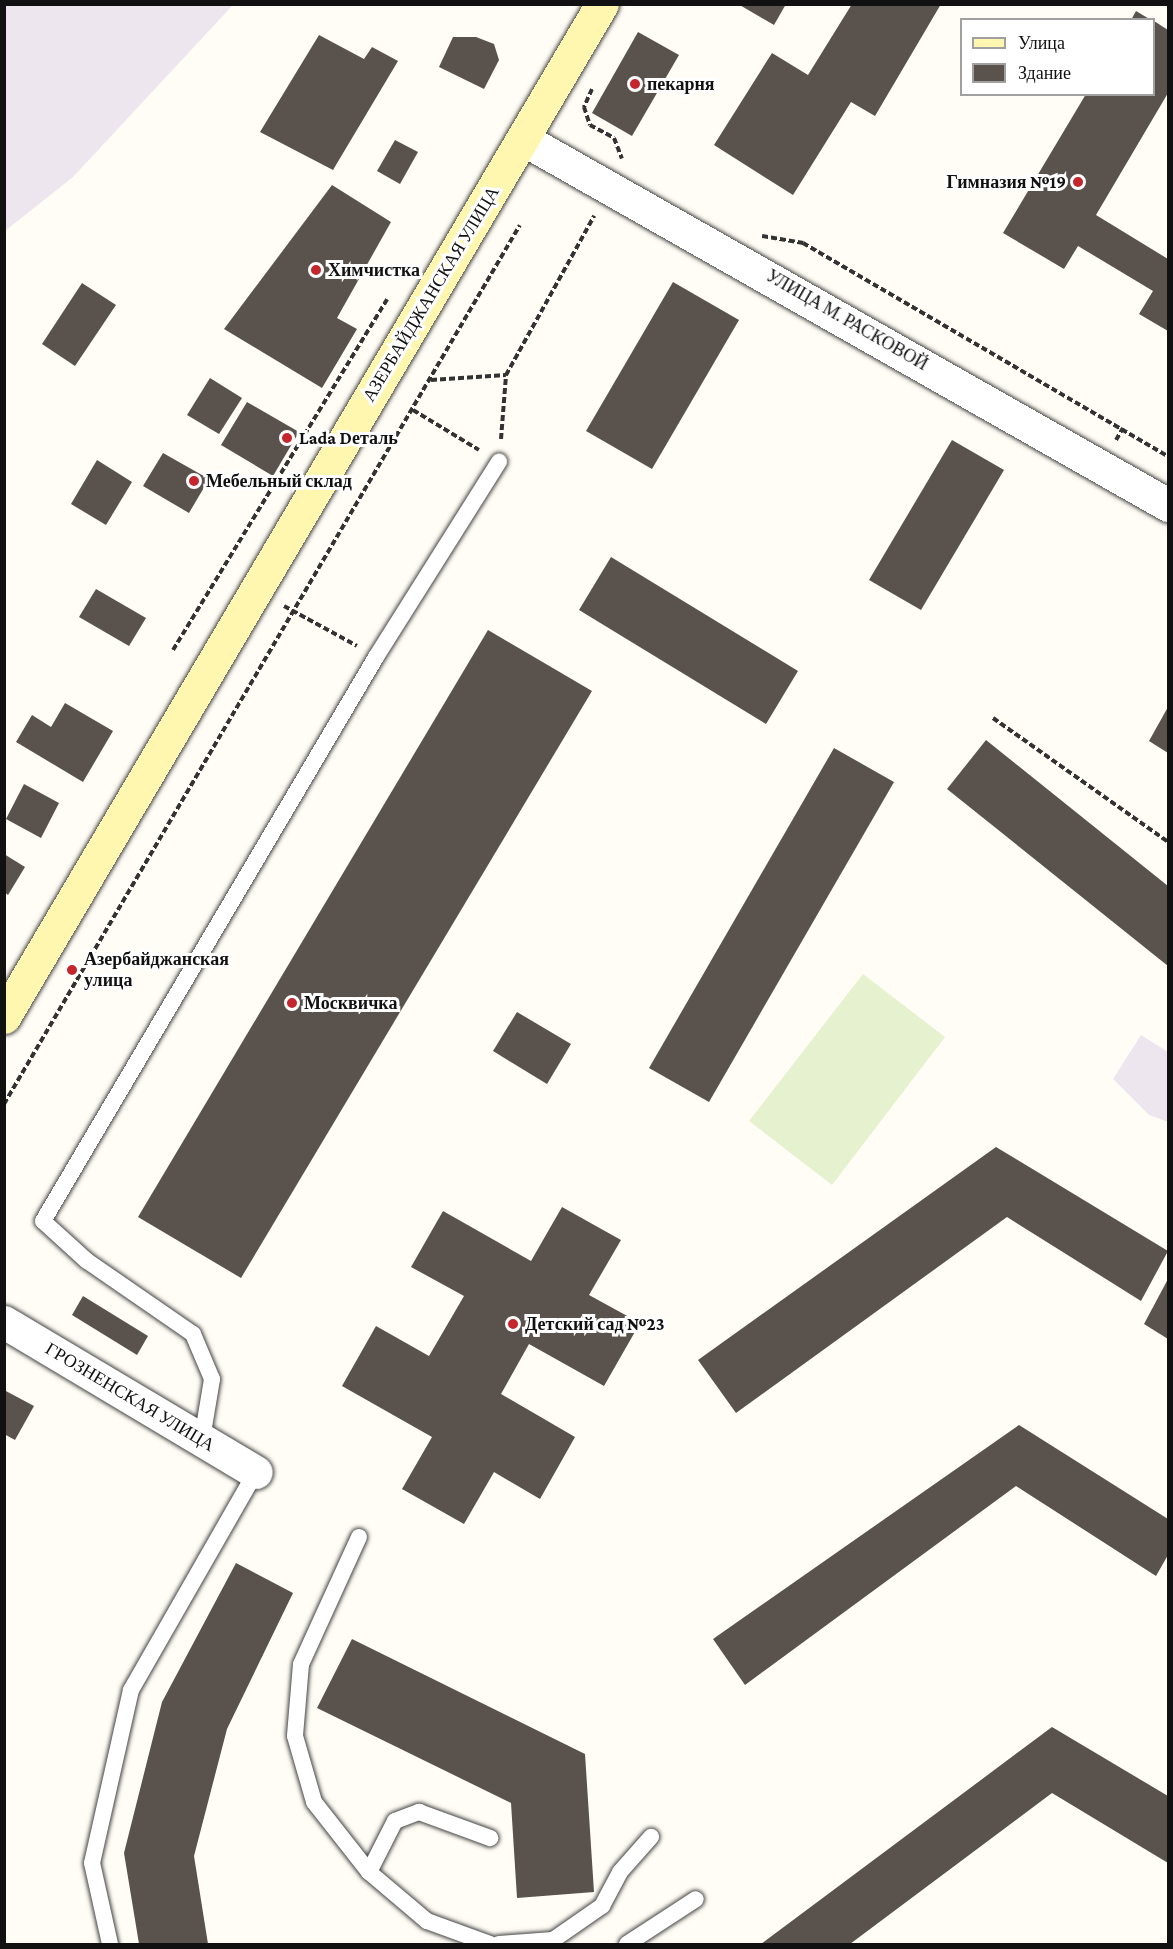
<!DOCTYPE html>
<meta charset="utf-8">
<style>
body{margin:0}
#map{position:relative;width:1173px;height:1949px;overflow:hidden;background:#fffdf5;font-family:"Crimson Pro",serif}
div>[style]{position:absolute}
.industrial>*{inset:0;background:#eee6ef}
.pitch>*{inset:0;background:#e6f2cf}
.building>*{inset:0;background:#5a524d}
.path>*{height:4px;margin-top:-2px;transform-origin:0;background:repeating-linear-gradient(90deg,#333 0 6px,transparent 0 9px)}
.roads{filter:drop-shadow(0 0 2px #444) drop-shadow(0 0 2px #444)}
.service>*{height:16px;margin:-8px;padding:0 8px;transform-origin:8px;border-radius:8px;background:#fff}
.minor>*{height:33px;margin:-16.5px;padding:0 16.5px;transform-origin:16.5px;border-radius:16.5px;background:#fff}
.secondary>*{height:33px;margin:-16.5px;padding:0 16.5px;transform-origin:16.5px;border-radius:16.5px;background:#fff6b0}
.dots>*{width:16px;height:16px;translate:-50% -50%;box-sizing:border-box;border:3px solid #fff;border-radius:50%}
span{translate:-50% -50%;white-space:nowrap;text-align:center;line-height:1.15;-webkit-text-stroke:6px #fff;paint-order:stroke}
.poi-label{font-size:18px;color:#111;font-weight:700}
.left{translate:0 -50%;text-align:left}
.right{translate:-100% -50%;text-align:right}
.street-label{font-size:18px;color:#111}
.frame{position:absolute;inset:0;border:6px solid #111;pointer-events:none}
.legend{position:absolute;left:960px;top:18px;width:195px;height:78px;box-sizing:border-box;background:#fff;border:2px solid #a0a0a0;margin:0;padding:8px 10px;list-style:none;font-size:18px;color:#111}
.legend li{display:flex;align-items:center;gap:12px;height:30px}
.legend b{width:30px;border:2px solid #a0a0a0}
</style>
<div id="map">
<div class="industrial">
<div style="clip-path:polygon(5px 4px,233px 4px,233px 5px,73px 177px,5px 231px)"></div>
<div style="clip-path:polygon(1141px 1035px,1168px 1052px,1168px 1122px,1149px 1115px,1113px 1079px)"></div>
</div>
<div class="pitch">
<div style="clip-path:polygon(863px 974px,945px 1037px,832px 1185px,749px 1121px)"></div>
</div>
<div class="building">
<div style="clip-path:polygon(738px 4px,786px 4px,774px 25px)"></div>
<div style="clip-path:polygon(852px 4px,941px 4px,875px 116px,851px 102px,793px 195px,714px 145px,772px 53px,808px 75px)"></div>
<div style="clip-path:polygon(1136px 11px,1151px 20px,1131px 20px)"></div>
<div style="clip-path:polygon(1154px 21px,1168px 30px,1168px 93px,1096px 215px,1168px 259px,1168px 331px,1139px 314px,1153px 291px,1078px 246px,1064px 269px,1003px 233px,1086px 94px,1154px 94px)"></div>
<div style="clip-path:polygon(638px 32px,679px 55px,632px 136px,592px 113px)"></div>
<div style="clip-path:polygon(319px 35px,364px 59px,372px 47px,398px 61px,333px 170px,260px 132px)"></div>
<div style="clip-path:polygon(453px 37px,476px 37px,494px 44px,499px 60px,484px 89px,439px 67px)"></div>
<div style="clip-path:polygon(395px 140px,418px 152px,400px 184px,377px 171px)"></div>
<div style="clip-path:polygon(332px 185px,391px 222px,337px 318px,357px 329px,322px 388px,224px 329px)"></div>
<div style="clip-path:polygon(673px 282px,739px 320px,652px 469px,586px 431px)"></div>
<div style="clip-path:polygon(82px 283px,116px 305px,75px 366px,42px 344px)"></div>
<div style="clip-path:polygon(210px 378px,242px 398px,219px 434px,187px 415px)"></div>
<div style="clip-path:polygon(247px 402px,299px 432px,273px 476px,221px 445px)"></div>
<div style="clip-path:polygon(952px 440px,1004px 470px,921px 610px,869px 580px)"></div>
<div style="clip-path:polygon(163px 453px,209px 479px,189px 513px,143px 486px)"></div>
<div style="clip-path:polygon(97px 460px,132px 482px,106px 525px,71px 504px)"></div>
<div style="clip-path:polygon(611px 557px,798px 671px,766px 724px,579px 610px)"></div>
<div style="clip-path:polygon(96px 589px,146px 618px,129px 646px,79px 617px)"></div>
<div style="clip-path:polygon(488px 630px,592px 691px,241px 1278px,138px 1217px)"></div>
<div style="clip-path:polygon(65px 703px,113px 731px,83px 782px,16px 742px,32px 715px,51px 727px)"></div>
<div style="clip-path:polygon(1168px 707px,1168px 753px,1149px 741px)"></div>
<div style="clip-path:polygon(986px 740px,1168px 886px,1168px 966px,947px 789px)"></div>
<div style="clip-path:polygon(834px 748px,894px 782px,709px 1102px,649px 1068px)"></div>
<div style="clip-path:polygon(24px 784px,59px 803px,41px 838px,6px 819px)"></div>
<div style="clip-path:polygon(4px 854px,25px 867px,8px 895px,4px 892px)"></div>
<div style="clip-path:polygon(517px 1012px,571px 1044px,547px 1084px,493px 1051px)"></div>
<div style="clip-path:polygon(996px 1147px,1168px 1251px,1141px 1301px,1007px 1217px,736px 1413px,698px 1360px)"></div>
<div style="clip-path:polygon(562px 1207px,621px 1240px,589px 1295px,640px 1323px,604px 1386px,529px 1344px,501px 1394px,575px 1437px,540px 1499px,494px 1472px,464px 1524px,402px 1489px,432px 1437px,342px 1386px,376px 1326px,429px 1356px,464px 1296px,411px 1267px,443px 1211px,531px 1261px)"></div>
<div style="clip-path:polygon(1168px 1279px,1168px 1339px,1144px 1324px)"></div>
<div style="clip-path:polygon(83px 1296px,148px 1336px,137px 1355px,72px 1315px)"></div>
<div style="clip-path:polygon(4px 1390px,34px 1406px,15px 1440px,4px 1434px)"></div>
<div style="clip-path:polygon(1019px 1425px,1168px 1519px,1168px 1555px,1156px 1576px,1016px 1486px,745px 1685px,713px 1639px)"></div>
<div style="clip-path:polygon(236px 1563px,293px 1593px,227px 1729px,194px 1856px,208px 1944px,139px 1944px,124px 1853px,162px 1702px)"></div>
<div style="clip-path:polygon(352px 1639px,585px 1754px,594px 1892px,517px 1898px,511px 1803px,317px 1708px)"></div>
<div style="clip-path:polygon(1052px 1727px,1168px 1796px,1168px 1863px,1052px 1793px,850px 1944px,761px 1944px)"></div>
</div>
<div class="path">
<div style="left:592px;top:89px;width:20px;rotate:114deg"></div>
<div style="left:584px;top:107px;width:19px;rotate:72deg"></div>
<div style="left:590px;top:125px;width:27px;rotate:28deg"></div>
<div style="left:614px;top:138px;width:22px;rotate:69deg"></div>
<div style="left:762px;top:236px;width:42px;rotate:9.7deg"></div>
<div style="left:803px;top:243px;width:423px;rotate:30.3deg"></div>
<div style="left:431px;top:380px;width:75px;rotate:-3.8deg"></div>
<div style="left:506px;top:375px;width:182px;rotate:-61deg"></div>
<div style="left:413px;top:410px;width:77px;rotate:31.2deg"></div>
<div style="left:501px;top:439px;width:64px;rotate:-85.5deg"></div>
<div style="left:1116px;top:440px;width:14px;rotate:-60deg"></div>
<div style="left:284px;top:606px;width:83px;rotate:28.7deg"></div>
<div style="left:173px;top:650px;width:411px;rotate:-58.6deg"></div>
<div style="left:993px;top:718px;width:214px;rotate:35.3deg"></div>
<div style="left:4px;top:1104px;width:1019px;rotate:-59.59deg"></div>
</div>
<div class="roads">
<div class="service">
<div style="left:202px;top:1439px;width:61px;rotate:-80.5deg"></div>
<div style="left:212px;top:1379px;width:49px;rotate:-112.9deg"></div>
<div style="left:193px;top:1334px;width:129px;rotate:-145.4deg"></div>
<div style="left:87px;top:1261px;width:59px;rotate:-137.7deg"></div>
<div style="left:43px;top:1221px;width:655px;rotate:-59.44deg"></div>
<div style="left:376px;top:657px;width:231px;rotate:-57.8deg"></div>
<div style="left:359px;top:1537px;width:140px;rotate:114.5deg"></div>
<div style="left:301px;top:1664px;width:72px;rotate:94.8deg"></div>
<div style="left:295px;top:1736px;width:69px;rotate:73.9deg"></div>
<div style="left:314px;top:1802px;width:89px;rotate:51.8deg"></div>
<div style="left:369px;top:1872px;width:76px;rotate:40.2deg"></div>
<div style="left:427px;top:1921px;width:67px;rotate:20.1deg"></div>
<div style="left:369px;top:1872px;width:57px;rotate:-63deg"></div>
<div style="left:395px;top:1821px;width:26px;rotate:-21deg"></div>
<div style="left:419px;top:1812px;width:76px;rotate:20.1deg"></div>
<div style="left:110px;top:1944px;width:83px;rotate:-102.5deg"></div>
<div style="left:92px;top:1863px;width:177px;rotate:-77.3deg"></div>
<div style="left:131px;top:1690px;width:251px;rotate:-60.2deg"></div>
<div style="left:499px;top:1944px;width:54px;rotate:-4.2deg"></div>
<div style="left:553px;top:1940px;width:60px;rotate:-34.8deg"></div>
<div style="left:602px;top:1906px;width:38px;rotate:-62deg"></div>
<div style="left:620px;top:1872px;width:47px;rotate:-48.5deg"></div>
<div style="left:627px;top:1944px;width:82px;rotate:-33.1deg"></div>
</div>
<div class="minor">
<div style="left:523px;top:139px;width:742px;rotate:29.57deg"></div>
<div style="left:4px;top:1322px;width:293px;rotate:30.8deg"></div>
</div>
<div class="secondary">
<div style="left:4px;top:1017px;width:1176px;rotate:-59.45deg"></div>
</div>
</div>
<div class="dots">
<div style="left:635px;top:84px;background:#c4262e"></div>
<div style="left:1078px;top:182px;background:#c4262e"></div>
<div style="left:316px;top:270px;background:#c4262e"></div>
<div style="left:287px;top:438px;background:#c4262e"></div>
<div style="left:194px;top:481px;background:#c4262e"></div>
<div style="left:72px;top:970px;background:#c4262e"></div>
<div style="left:292px;top:1003px;background:#c4262e"></div>
<div style="left:513px;top:1324px;background:#c4262e"></div>
</div>
<div class="poi-label">
<span class="left" style="left:647px;top:84px">пекарня</span>
<span class="right" style="left:1066px;top:182px">Гимназия №19</span>
<span class="left" style="left:328px;top:270px">Химчистка</span>
<span class="left" style="left:299px;top:438px">Lada Dеталь</span>
<span class="left" style="left:206px;top:481px">Мебельный склад</span>
<span class="left" style="left:84px;top:970px">Азербайджанская<br>улица</span>
<span class="left" style="left:304px;top:1003px">Москвичка</span>
<span class="left" style="left:525px;top:1324px">Детский сад №23</span>
</div>
<div class="street-label">
<span style="left:431px;top:294px;rotate:-59deg">АЗЕРБАЙДЖАНСКАЯ УЛИЦА</span>
<span style="left:847px;top:320px;rotate:30deg">УЛИЦА М. РАСКОВОЙ</span>
<span style="left:130px;top:1397px;rotate:31deg">ГРОЗНЕНСКАЯ УЛИЦА</span>
</div>
<div class="frame"></div>
<ul class="legend">
<li><b style="height:8px;background:#fff6b0"></b>Улица</li>
<li><b style="height:16px;background:#5a524d"></b>Здание</li>
</ul>
</div>
